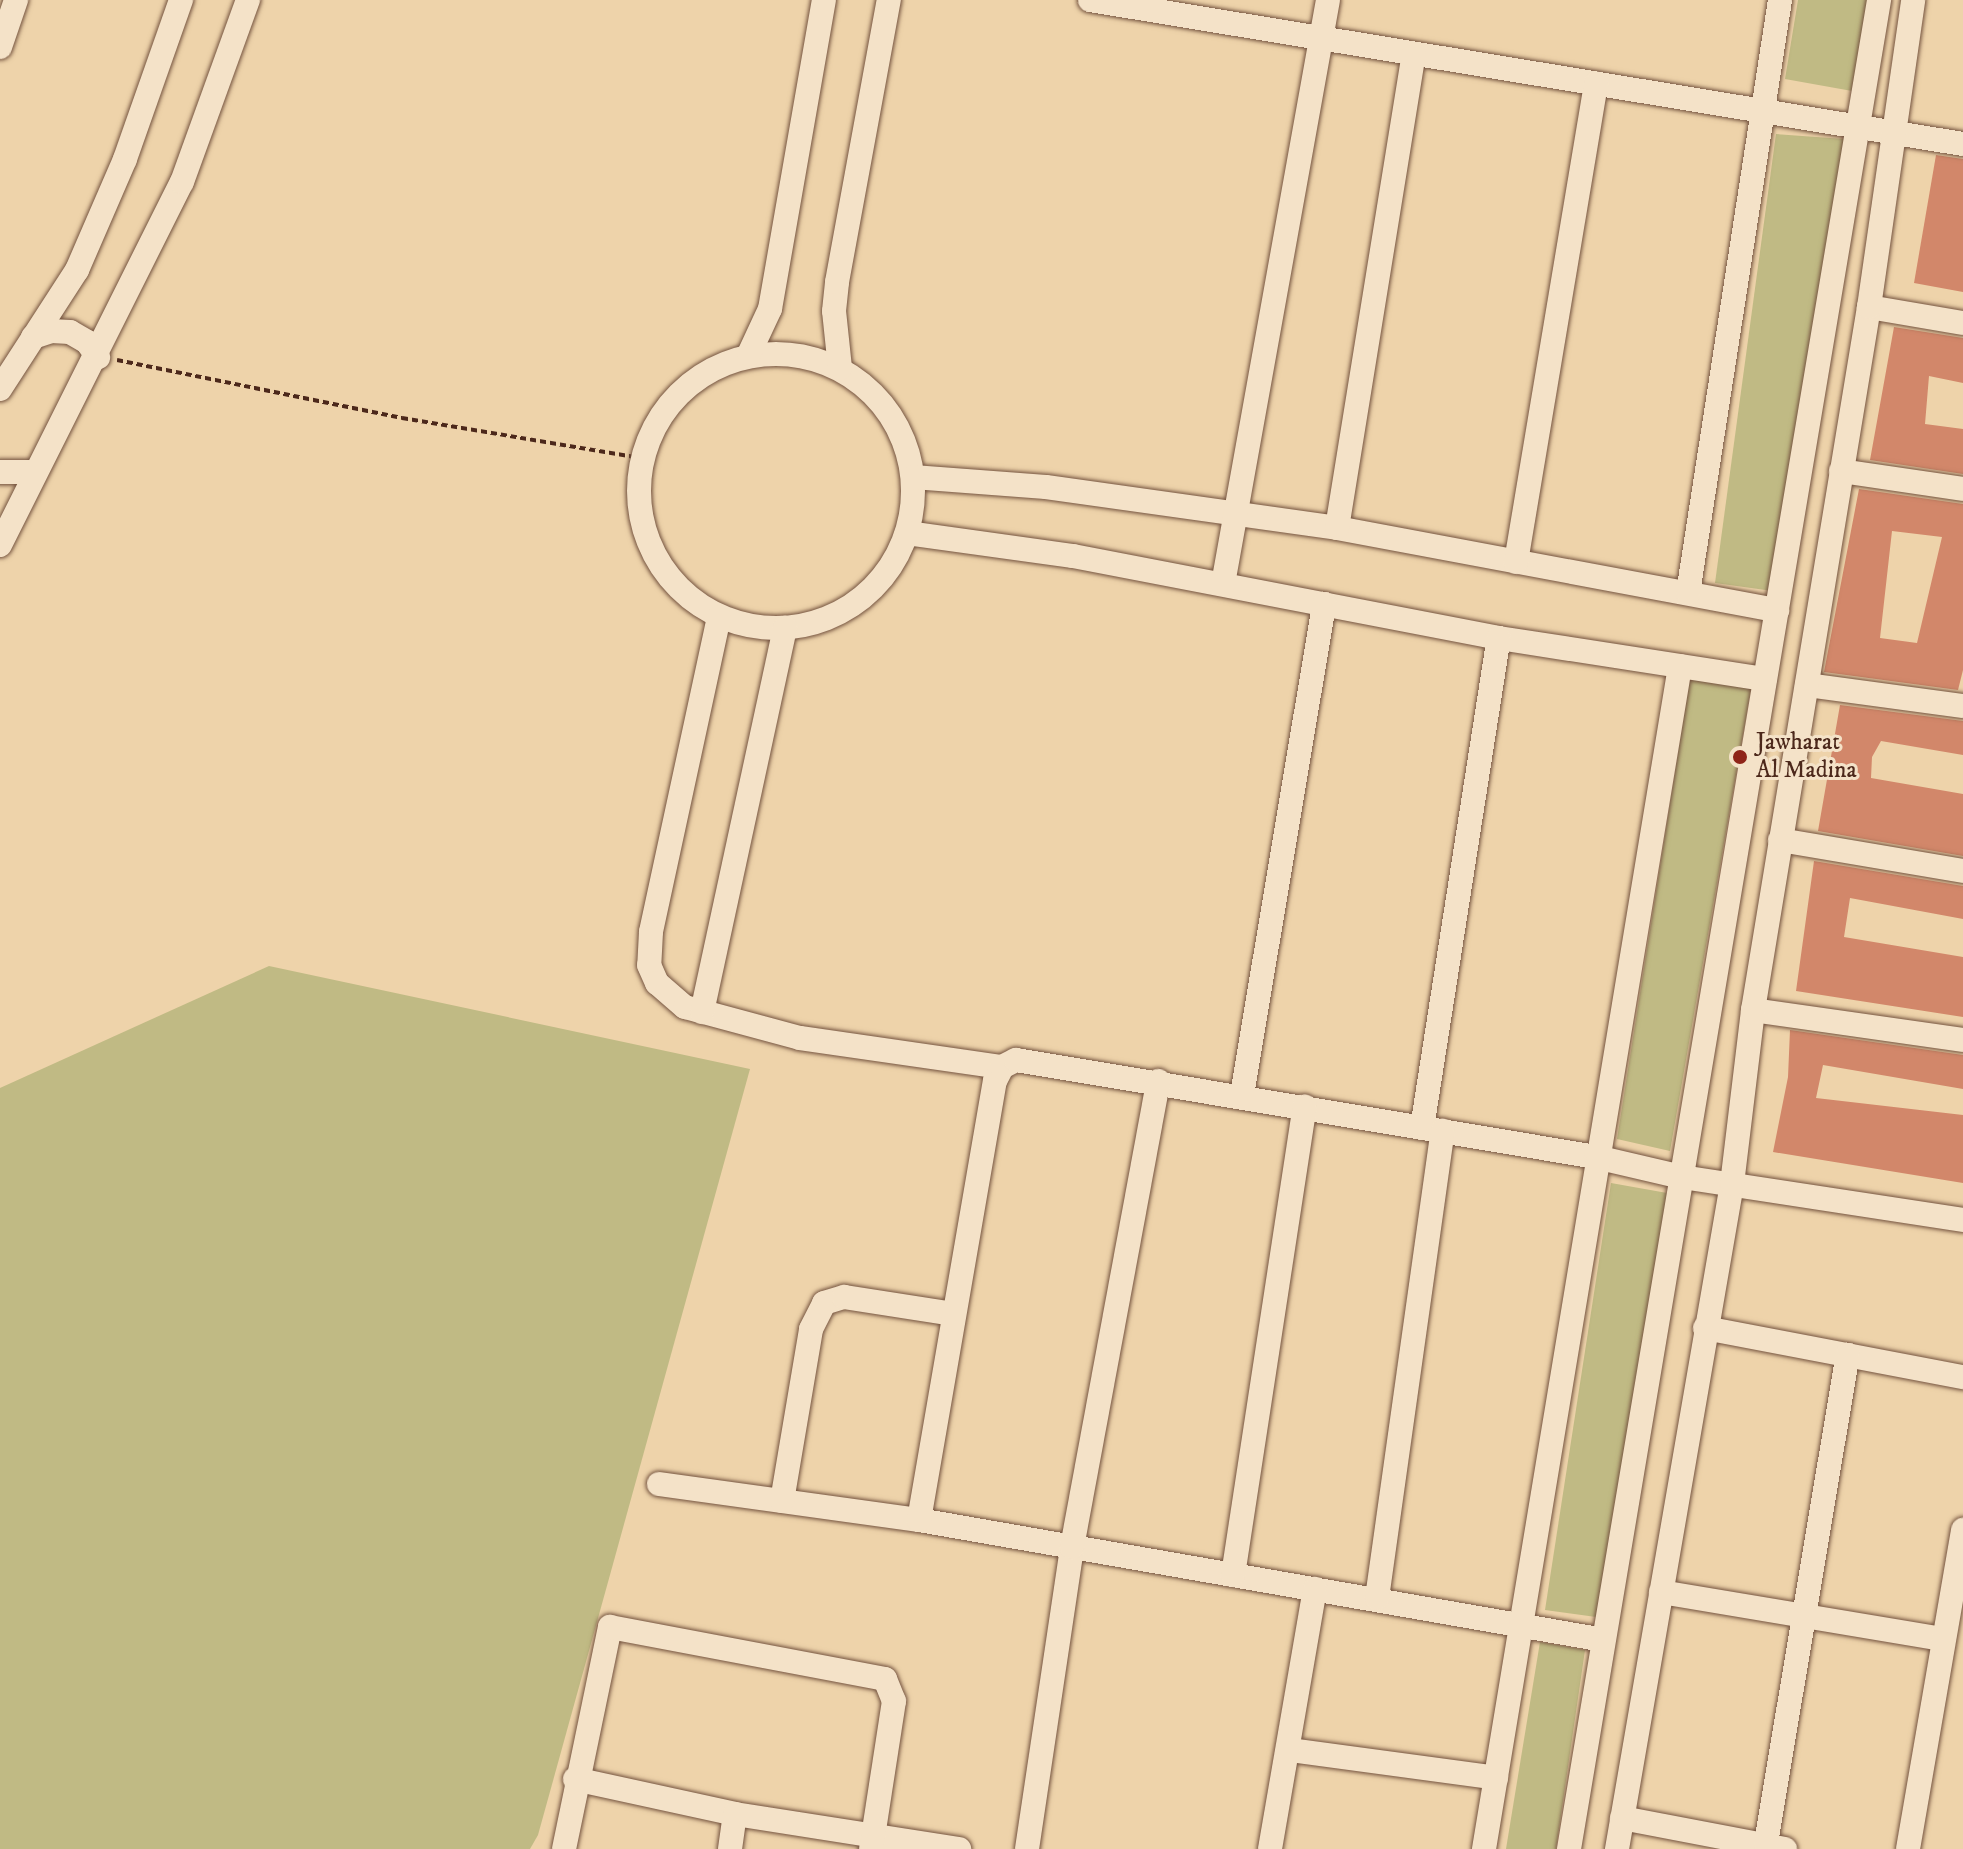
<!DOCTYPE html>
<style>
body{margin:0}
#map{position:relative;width:1963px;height:1849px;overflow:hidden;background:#eed3aa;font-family:"IM FELL DW Pica",serif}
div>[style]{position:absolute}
.green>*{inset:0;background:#c0ba84}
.building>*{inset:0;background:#d2876a}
.path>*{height:4px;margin-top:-2px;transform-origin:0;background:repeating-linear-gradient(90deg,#4c281b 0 6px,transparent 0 10px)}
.roads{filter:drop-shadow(0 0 2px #74533f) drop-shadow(0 0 2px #74533f)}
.street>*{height:24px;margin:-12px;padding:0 12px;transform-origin:12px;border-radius:12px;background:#f4e2c8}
.street>.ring{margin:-12px;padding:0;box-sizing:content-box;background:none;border:24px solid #f4e2c8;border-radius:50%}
.dots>*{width:22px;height:22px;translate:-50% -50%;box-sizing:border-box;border:4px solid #f4e2c8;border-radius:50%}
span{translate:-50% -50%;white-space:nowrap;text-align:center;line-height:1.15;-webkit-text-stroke:6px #f4e2c8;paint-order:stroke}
.poi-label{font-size:24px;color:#4c281b}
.left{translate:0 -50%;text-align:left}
</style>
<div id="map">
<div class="green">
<div style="clip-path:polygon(1798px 0,1867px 0,1852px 91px,1785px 79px)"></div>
<div style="clip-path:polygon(1776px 134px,1844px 139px,1780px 592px,1715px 583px)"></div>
<div style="clip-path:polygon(1690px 677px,1751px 689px,1670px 1151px,1617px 1139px)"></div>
<div style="clip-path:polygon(269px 966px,750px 1069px,538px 1835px,530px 1849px,0 1849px,0 1088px)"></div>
<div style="clip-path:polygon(1611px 1183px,1667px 1193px,1596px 1617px,1545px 1610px)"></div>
<div style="clip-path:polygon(1540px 1642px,1585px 1650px,1556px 1849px,1506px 1849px)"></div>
</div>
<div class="building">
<div style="clip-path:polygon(1936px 155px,1963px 159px,1963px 292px,1914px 283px)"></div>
<div style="clip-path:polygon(1894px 327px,1963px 338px,1963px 383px,1929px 376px,1925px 424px,1963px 429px,1963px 474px,1870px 460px)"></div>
<div style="clip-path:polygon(evenodd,1859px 489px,1963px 504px,1963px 670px,1958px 690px,1824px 672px,1859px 489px,1892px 531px,1942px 537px,1917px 643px,1880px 638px,1892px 531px)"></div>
<div style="clip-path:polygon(1840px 705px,1963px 721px,1963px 755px,1881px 741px,1872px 757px,1871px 778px,1963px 794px,1963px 856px,1818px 831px)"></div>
<div style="clip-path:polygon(1814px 861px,1963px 886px,1963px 919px,1850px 898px,1844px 937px,1963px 957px,1963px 1017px,1796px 991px)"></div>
<div style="clip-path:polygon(1790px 1030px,1963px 1055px,1963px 1089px,1823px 1065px,1816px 1098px,1963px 1115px,1963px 1183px,1773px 1152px,1788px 1077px)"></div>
</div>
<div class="path">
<div style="left:117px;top:360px;width:291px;rotate:11.5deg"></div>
<div style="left:402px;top:418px;width:242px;rotate:9.5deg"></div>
</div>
<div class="roads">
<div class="street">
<div style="left:1090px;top:0;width:885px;rotate:9.37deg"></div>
<div style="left:0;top:47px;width:50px;rotate:-71.2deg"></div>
<div style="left:1869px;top:307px;width:95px;rotate:9.7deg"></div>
<div style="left:33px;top:337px;width:19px;rotate:-18deg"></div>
<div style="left:51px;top:331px;width:19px;rotate:3deg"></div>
<div style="left:70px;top:332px;width:20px;rotate:30deg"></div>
<div style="left:87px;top:342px;width:19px;rotate:54deg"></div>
<div class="ring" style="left:639px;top:354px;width:250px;height:250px"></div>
<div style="left:749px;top:354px;width:50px;rotate:-65deg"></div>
<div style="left:770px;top:309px;width:314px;rotate:-80.1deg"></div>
<div style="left:840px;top:368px;width:57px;rotate:-96deg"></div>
<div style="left:834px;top:311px;width:29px;rotate:-84deg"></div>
<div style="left:837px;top:282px;width:287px;rotate:-79.6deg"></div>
<div style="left:0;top:389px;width:142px;rotate:-57.1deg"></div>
<div style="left:77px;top:270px;width:121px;rotate:-66.6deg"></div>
<div style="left:125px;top:159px;width:169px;rotate:-70.6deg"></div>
<div style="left:1841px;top:471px;width:123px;rotate:8.4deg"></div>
<div style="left:0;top:472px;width:34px"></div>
<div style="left:913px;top:477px;width:133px;rotate:4.3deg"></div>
<div style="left:1046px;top:487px;width:294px;rotate:8deg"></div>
<div style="left:1337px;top:528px;width:448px;rotate:10.6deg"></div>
<div style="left:1337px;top:528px;width:480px;rotate:-80.8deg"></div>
<div style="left:907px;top:533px;width:168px;rotate:7.9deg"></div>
<div style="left:1073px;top:556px;width:434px;rotate:10.9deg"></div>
<div style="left:1499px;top:638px;width:269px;rotate:8.8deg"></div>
<div style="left:0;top:545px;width:406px;rotate:-63.4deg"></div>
<div style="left:182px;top:182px;width:194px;rotate:-70.1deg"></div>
<div style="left:1516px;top:562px;width:485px;rotate:-80.5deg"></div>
<div style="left:1223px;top:584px;width:593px;rotate:-79.81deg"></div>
<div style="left:1688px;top:593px;width:600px;rotate:-81.18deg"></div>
<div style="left:719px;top:617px;width:322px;rotate:102.2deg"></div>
<div style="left:651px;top:932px;width:33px;rotate:93deg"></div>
<div style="left:649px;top:965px;width:20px;rotate:66deg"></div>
<div style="left:657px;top:983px;width:37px;rotate:41deg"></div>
<div style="left:685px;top:1007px;width:119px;rotate:15.1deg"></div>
<div style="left:800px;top:1038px;width:204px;rotate:8.2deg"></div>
<div style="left:1807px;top:685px;width:157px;rotate:7.7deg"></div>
<div style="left:1780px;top:840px;width:186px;rotate:9.6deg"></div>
<div style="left:1753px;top:1010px;width:212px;rotate:8.1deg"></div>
<div style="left:702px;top:1012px;width:393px;rotate:-77.8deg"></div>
<div style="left:1242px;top:1095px;width:498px;rotate:-80.5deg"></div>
<div style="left:1422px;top:1128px;width:496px;rotate:-81.1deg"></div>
<div style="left:1705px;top:1328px;width:263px;rotate:10.8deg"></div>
<div style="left:659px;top:1484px;width:262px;rotate:7.9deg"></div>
<div style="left:919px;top:1520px;width:695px;rotate:9.94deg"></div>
<div style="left:782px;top:1501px;width:174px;rotate:-80.4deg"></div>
<div style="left:811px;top:1329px;width:29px;rotate:-63deg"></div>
<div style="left:824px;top:1303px;width:21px;rotate:-17deg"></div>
<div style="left:844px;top:1297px;width:111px;rotate:8.8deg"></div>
<div style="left:919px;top:1520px;width:446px;rotate:-80.2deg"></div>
<div style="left:995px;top:1081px;width:16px;rotate:-63deg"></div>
<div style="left:1002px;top:1067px;width:16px;rotate:-27deg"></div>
<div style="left:1016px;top:1060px;width:588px;rotate:9.49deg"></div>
<div style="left:1596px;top:1157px;width:88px;rotate:13.1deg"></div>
<div style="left:1682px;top:1177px;width:284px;rotate:8.7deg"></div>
<div style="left:1233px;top:1575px;width:474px;rotate:-81.3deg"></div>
<div style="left:1661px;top:1592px;width:286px;rotate:9.5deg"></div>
<div style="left:1377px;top:1598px;width:472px;rotate:-82deg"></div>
<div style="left:1290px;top:1750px;width:208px;rotate:7.7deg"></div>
<div style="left:575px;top:1779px;width:164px;rotate:12.3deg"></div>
<div style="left:735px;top:1814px;width:227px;rotate:8.9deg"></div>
<div style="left:1622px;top:1818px;width:166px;rotate:10.8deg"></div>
<div style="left:1766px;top:1843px;width:495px;rotate:-80.5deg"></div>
<div style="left:564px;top:1849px;width:227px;rotate:-78.3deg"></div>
<div style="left:610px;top:1627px;width:280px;rotate:10.7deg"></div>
<div style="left:885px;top:1679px;width:24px;rotate:68deg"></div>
<div style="left:894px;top:1701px;width:150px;rotate:98.8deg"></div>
<div style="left:730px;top:1849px;width:35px;rotate:-82deg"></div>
<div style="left:1027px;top:1849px;width:305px;rotate:-81.5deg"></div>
<div style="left:1072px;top:1547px;width:474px;rotate:-79.5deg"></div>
<div style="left:1270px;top:1849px;width:264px;rotate:-80.2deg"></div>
<div style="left:1484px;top:1849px;width:1199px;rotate:-80.59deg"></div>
<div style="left:1569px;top:1849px;width:1875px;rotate:-80.48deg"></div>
<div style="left:1617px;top:1849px;width:675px;rotate:-80.19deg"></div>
<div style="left:1732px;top:1184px;width:175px;rotate:-83.1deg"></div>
<div style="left:1753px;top:1010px;width:713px;rotate:-80.63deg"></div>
<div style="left:1869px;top:307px;width:310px;rotate:-81.8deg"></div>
<div style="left:1908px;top:1849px;width:324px;rotate:-80.2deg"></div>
</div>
</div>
<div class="dots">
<div style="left:1740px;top:757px;background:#8f2418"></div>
</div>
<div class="poi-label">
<span class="left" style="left:1756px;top:757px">Jawharat<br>Al Madina</span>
</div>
</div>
